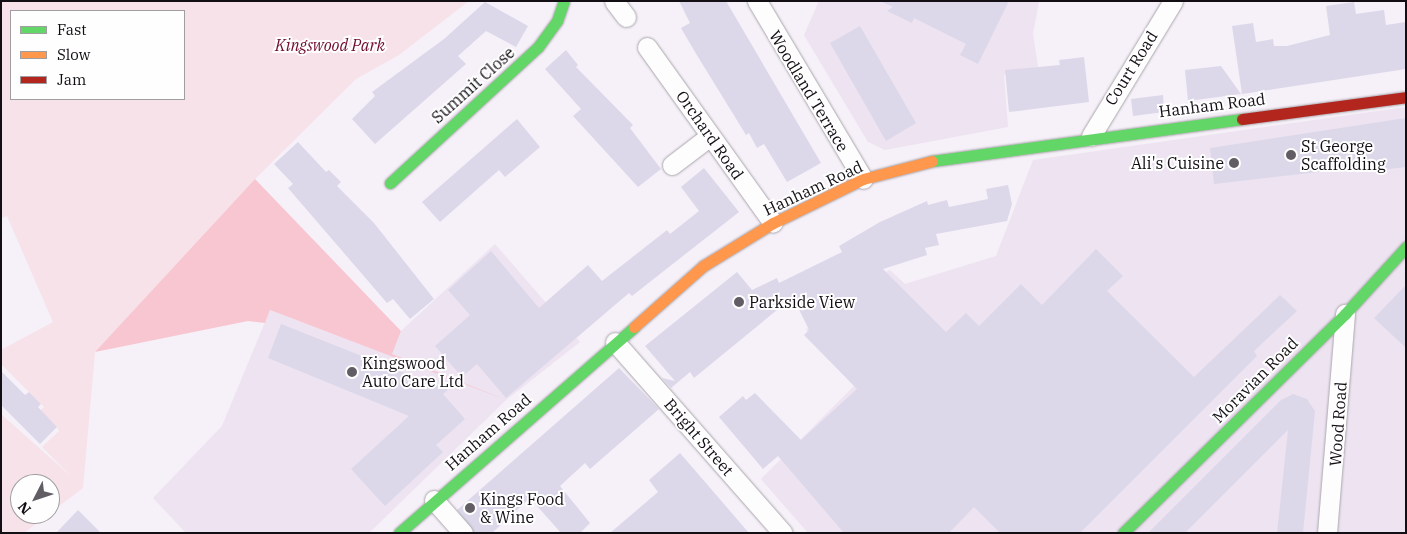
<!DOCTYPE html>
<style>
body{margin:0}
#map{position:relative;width:1407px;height:534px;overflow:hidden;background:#f6f0f8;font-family:"IBM Plex Serif",serif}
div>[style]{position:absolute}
.built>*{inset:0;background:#ede3f1}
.green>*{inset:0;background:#f6e2e8}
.forest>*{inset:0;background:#f8c6d1}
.building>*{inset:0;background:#dcd8ea}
.roads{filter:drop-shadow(0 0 1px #aaa6ac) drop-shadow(0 0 1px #aaa6ac)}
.street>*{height:19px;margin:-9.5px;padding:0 9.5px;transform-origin:9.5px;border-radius:9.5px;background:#fefdfe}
.fast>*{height:11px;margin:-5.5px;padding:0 5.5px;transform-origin:5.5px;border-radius:5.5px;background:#63d668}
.slow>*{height:11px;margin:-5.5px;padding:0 5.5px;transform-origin:5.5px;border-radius:5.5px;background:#ff974d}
.jam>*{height:11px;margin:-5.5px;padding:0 5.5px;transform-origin:5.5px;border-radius:5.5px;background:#b3261e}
.dots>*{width:14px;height:14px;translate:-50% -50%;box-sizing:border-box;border:2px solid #fefefe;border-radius:50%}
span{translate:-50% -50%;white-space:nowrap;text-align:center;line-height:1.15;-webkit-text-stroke:4px #fefefe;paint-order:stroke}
.park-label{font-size:16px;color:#6f0b2b;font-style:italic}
.street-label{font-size:16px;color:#120e14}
.poi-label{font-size:16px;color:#120e14}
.left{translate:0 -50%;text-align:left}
.right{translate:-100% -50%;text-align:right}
.frame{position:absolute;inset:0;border:2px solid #120e14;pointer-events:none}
.legend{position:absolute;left:10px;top:10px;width:175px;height:90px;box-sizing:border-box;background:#fefefe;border:1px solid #a09ea0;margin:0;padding:6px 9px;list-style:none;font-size:15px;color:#120e14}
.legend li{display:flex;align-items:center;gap:10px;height:25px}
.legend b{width:25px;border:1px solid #a09ea0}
.north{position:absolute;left:10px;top:474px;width:50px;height:50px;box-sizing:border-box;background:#fefefe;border:1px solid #a09ea0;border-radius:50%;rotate:229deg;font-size:14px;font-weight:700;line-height:20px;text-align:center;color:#120e14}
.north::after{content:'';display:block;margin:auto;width:18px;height:22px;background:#625d64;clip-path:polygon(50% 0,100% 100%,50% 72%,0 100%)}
</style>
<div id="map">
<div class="built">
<div style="clip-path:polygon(819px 1px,1039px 1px,1033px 34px,1038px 67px,1004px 75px,1008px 127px,885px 150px,868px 142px,804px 35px)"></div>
<div style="clip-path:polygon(1406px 107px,1406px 533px,808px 533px,761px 479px,857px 383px,806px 330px,844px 292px,890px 270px,905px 284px,996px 256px,1033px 160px)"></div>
<div style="clip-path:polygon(495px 244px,580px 342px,506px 400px,369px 533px,186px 533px,153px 498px,222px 426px,270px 310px,476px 388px,391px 354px,401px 331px)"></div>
</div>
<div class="green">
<div style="clip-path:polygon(evenodd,1px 1px,469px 1px,399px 55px,356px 79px,255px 179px,95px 352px,83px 488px,50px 513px,50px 484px,20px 484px,20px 514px,49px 514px,24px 533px,1px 533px,1px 414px,73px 478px,42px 447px,59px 431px,57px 427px,40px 411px,44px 407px,1px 364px,1px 350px,53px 322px,7px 216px,1px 218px,1px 1px,11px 11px,184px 11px,184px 99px,11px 99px,11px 11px)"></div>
</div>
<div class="forest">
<div style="clip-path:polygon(255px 179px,401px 331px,392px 354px,506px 400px,270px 310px,265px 323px,248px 321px,95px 352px)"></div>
</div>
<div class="building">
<div style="clip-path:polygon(679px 1px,726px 1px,821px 163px,787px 182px,764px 144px,757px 148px,749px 133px,746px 135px,695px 52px,681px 28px,690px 23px)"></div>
<div style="clip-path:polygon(880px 1px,1009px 1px,978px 64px,960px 55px,966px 44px,914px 18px,912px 23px,887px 11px,893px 7px)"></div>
<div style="clip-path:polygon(485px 2px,528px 26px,516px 47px,486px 31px,458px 56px,466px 64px,375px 144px,352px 119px,375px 96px,372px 92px,444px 39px)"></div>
<div style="clip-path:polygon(1354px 2px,1356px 14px,1384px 10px,1386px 25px,1406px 22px,1406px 69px,1242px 94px,1232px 26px,1253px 23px,1256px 42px,1273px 39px,1274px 46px,1287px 46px,1330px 35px,1326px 6px)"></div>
<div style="clip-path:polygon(860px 26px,916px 123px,886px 141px,830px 43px)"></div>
<div style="clip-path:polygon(566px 50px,578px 65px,576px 67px,633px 125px,630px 128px,661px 169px,638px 187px,573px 116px,581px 109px,545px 69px)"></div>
<div style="clip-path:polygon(1084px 57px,1089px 102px,1009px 112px,1005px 70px,1060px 65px,1059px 60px)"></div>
<div style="clip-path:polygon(1221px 66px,1241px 94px,1188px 101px,1185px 70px)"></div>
<div style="clip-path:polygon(1163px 95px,1164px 112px,1133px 116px,1131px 99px)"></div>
<div style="clip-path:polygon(1406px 118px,1406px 167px,1372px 171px,1371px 166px,1214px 184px,1210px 148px)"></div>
<div style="clip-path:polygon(517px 119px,540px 147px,505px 177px,499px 170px,440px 222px,422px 202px)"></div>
<div style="clip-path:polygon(298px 142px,326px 172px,329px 170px,341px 182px,337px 186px,374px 223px,434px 299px,410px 319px,393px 299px,387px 303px,288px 188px,293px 184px,274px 164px)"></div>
<div style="clip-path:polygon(704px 168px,739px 212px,632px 296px,629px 293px,506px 398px,477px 364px,462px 377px,435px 346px,470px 315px,448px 290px,491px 251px,539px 308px,588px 265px,602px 281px,667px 230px,670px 234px,699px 211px,681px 187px)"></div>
<div style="clip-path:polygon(1008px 185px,1012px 204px,1007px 221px,936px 234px,939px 245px,925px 248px,927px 255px,883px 269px,946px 332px,966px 313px,979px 326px,1021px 284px,1042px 305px,1096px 249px,1123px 276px,1107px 291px,1194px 377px,1280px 295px,1297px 311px,1254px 351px,1257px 356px,1080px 533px,1000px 533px,974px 507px,949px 533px,844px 533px,778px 456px,763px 469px,719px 417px,743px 396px,746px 400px,755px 393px,801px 440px,857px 389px,804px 335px,809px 330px,793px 297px,694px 378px,690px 372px,671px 388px,662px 378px,675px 381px,645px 346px,737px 272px,752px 290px,777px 278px,779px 283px,842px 252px,839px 246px,880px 222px,927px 201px,928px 205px,947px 200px,949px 207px,988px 199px,986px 189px)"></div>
<div style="clip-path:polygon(1406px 285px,1406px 348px,1374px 318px)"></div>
<div style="clip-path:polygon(281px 324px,448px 390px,443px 394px,465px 419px,436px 445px,443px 452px,385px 506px,351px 469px,409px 416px,268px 358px)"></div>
<div style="clip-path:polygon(619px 368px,659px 409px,590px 469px,585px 463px,560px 486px,590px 523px,580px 533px,561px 533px,530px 498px,492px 533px,474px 533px,457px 510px)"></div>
<div style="clip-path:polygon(1px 371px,25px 395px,29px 392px,41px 404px,38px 407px,57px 427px,40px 444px,1px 405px)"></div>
<div style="clip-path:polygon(1293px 394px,1307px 399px,1315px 411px,1303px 533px,1277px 533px,1288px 430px,1185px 533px,1148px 533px,1281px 400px)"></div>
<div style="clip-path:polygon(680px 453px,749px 533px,610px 533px,658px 492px,649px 480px)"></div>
<div style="clip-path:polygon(78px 510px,101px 533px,56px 533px)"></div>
</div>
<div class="roads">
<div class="street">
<div style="left:614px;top:1px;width:20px;rotate:53deg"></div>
<div style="left:757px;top:1px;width:207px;rotate:59.2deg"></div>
<div style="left:647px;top:47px;width:216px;rotate:54.4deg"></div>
<div style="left:1091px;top:136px;width:158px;rotate:-58.7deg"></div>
<div style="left:672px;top:165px;width:48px;rotate:-37.3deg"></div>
<div style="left:615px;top:342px;width:254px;rotate:48.7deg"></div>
<div style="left:434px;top:500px;width:44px;rotate:48.7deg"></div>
<div style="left:1327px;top:533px;width:220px;rotate:-85.3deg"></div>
</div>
<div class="fast">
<div style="left:932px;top:161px;width:313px;rotate:-7.7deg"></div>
<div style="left:390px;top:183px;width:201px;rotate:-42.6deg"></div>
<div style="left:538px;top:47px;width:32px;rotate:-54deg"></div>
<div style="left:557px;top:21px;width:21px;rotate:-71deg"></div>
<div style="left:399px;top:533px;width:313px;rotate:-41.2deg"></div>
<div style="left:1123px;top:533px;width:312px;rotate:-44.6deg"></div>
<div style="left:1345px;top:314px;width:91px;rotate:-47.7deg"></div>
</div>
<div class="slow">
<div style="left:634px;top:327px;width:92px;rotate:-41.5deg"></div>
<div style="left:703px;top:266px;width:82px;rotate:-31.6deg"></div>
<div style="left:773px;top:223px;width:100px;rotate:-26.1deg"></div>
<div style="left:863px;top:179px;width:71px;rotate:-14.6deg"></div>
</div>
<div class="jam">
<div style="left:1242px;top:119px;width:165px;rotate:-7.6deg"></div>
</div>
</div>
<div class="dots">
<div style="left:1291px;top:155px;background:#625d64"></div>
<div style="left:1234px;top:163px;background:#625d64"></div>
<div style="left:739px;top:302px;background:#625d64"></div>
<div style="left:352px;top:372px;background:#625d64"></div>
<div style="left:470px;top:508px;background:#625d64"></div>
</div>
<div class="park-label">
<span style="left:330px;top:45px">Kingswood Park</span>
</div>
<div class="street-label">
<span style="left:1131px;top:68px;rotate:-58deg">Court Road</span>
<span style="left:473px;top:85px;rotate:-42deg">Summit Close</span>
<span style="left:809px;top:91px;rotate:59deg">Woodland Terrace</span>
<span style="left:1212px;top:105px;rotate:-7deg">Hanham Road</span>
<span style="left:710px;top:135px;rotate:55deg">Orchard Road</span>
<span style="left:813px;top:188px;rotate:-25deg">Hanham Road</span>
<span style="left:1255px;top:380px;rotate:-45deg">Moravian Road</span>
<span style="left:1338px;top:424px;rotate:-86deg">Wood Road</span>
<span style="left:488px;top:432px;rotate:-41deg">Hanham Road</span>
<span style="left:699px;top:437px;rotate:49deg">Bright Street</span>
</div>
<div class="poi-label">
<span class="left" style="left:1301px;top:155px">St George<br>Scaffolding</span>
<span class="right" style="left:1224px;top:163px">Ali's Cuisine</span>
<span class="left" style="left:749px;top:302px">Parkside View</span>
<span class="left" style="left:362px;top:372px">Kingswood<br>Auto Care Ltd</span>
<span class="left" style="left:480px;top:508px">Kings Food<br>&amp; Wine</span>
</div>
<div class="frame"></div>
<ul class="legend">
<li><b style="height:6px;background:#63d668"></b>Fast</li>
<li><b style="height:6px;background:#ff974d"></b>Slow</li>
<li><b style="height:6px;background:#b3261e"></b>Jam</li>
</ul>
<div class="north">N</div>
</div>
